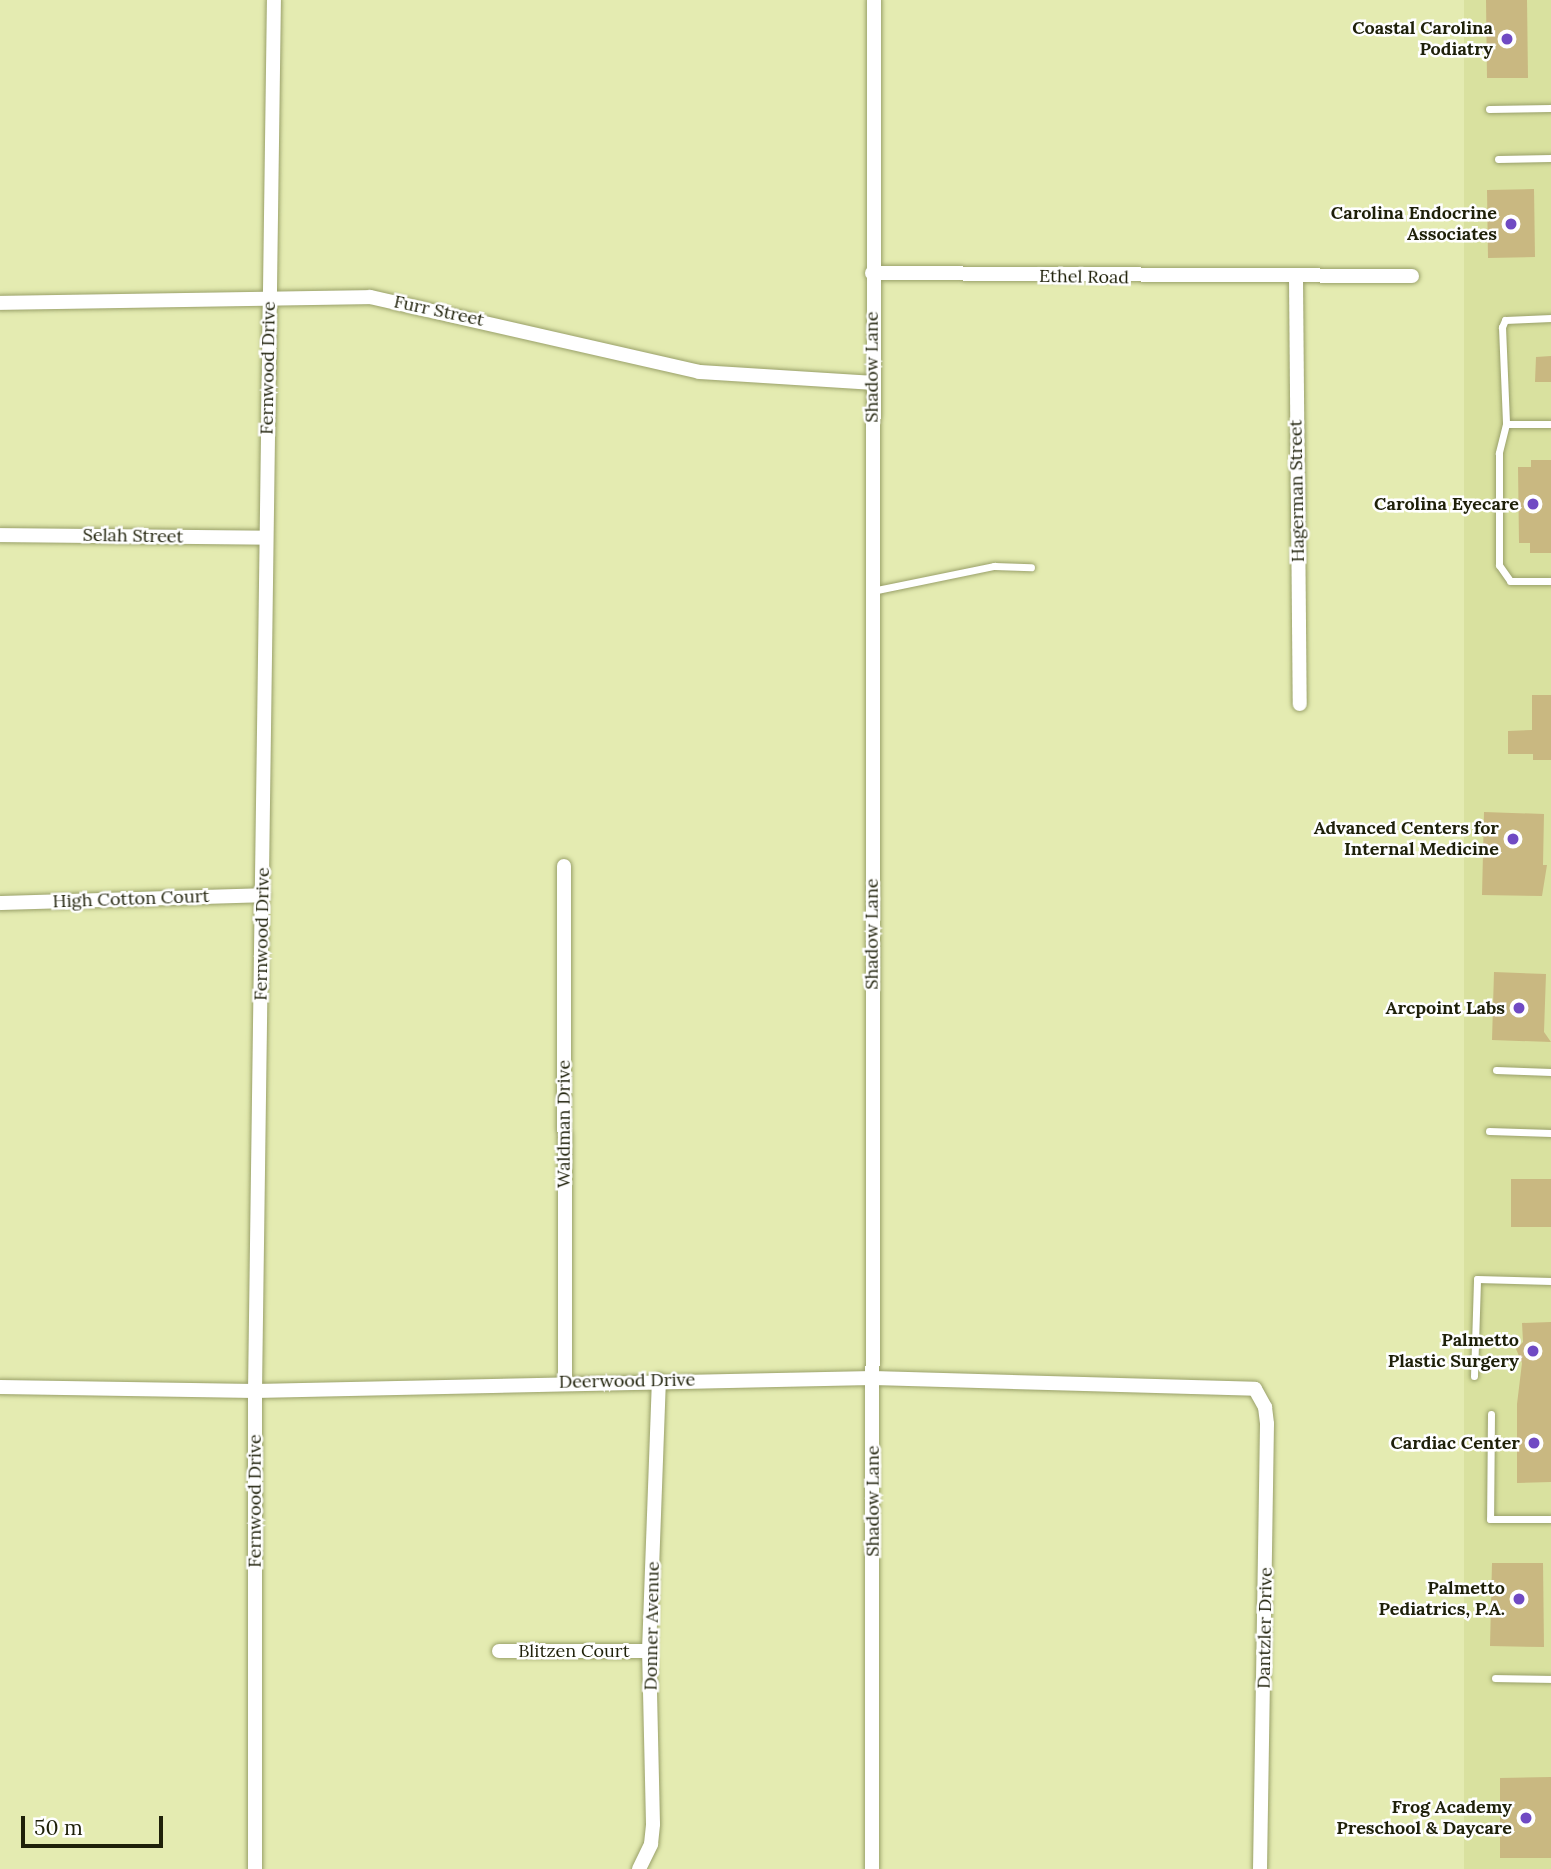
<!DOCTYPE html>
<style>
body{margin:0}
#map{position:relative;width:1551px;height:1869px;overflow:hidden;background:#e4ebb1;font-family:Lora,serif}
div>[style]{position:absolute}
.built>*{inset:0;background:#d9e19f}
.building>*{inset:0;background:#c9b881}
.roads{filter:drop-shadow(0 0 2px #99a069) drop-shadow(0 0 2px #99a069)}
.lane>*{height:7px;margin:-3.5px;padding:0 3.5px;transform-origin:3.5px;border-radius:3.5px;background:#fff}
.street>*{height:14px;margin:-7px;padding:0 7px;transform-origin:7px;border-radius:7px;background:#fff}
.dots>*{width:19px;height:19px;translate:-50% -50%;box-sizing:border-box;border:4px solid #fff;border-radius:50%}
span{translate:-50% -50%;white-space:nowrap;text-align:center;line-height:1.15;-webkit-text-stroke:5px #fff;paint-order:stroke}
.poi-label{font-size:18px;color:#1e2009;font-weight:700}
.right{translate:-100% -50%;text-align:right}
.street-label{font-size:18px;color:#1e2009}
.scale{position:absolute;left:21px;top:1816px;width:142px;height:32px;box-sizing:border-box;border:4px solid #1e2009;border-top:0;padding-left:9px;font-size:21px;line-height:24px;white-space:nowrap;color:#1e2009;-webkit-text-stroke:5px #fff;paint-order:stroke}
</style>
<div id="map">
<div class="built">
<div style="clip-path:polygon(1464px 0,1551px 0,1551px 1869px,1464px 1869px)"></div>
</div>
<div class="building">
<div style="clip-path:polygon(1486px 0,1527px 0,1528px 78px,1487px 78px)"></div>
<div style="clip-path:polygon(1534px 189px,1535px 257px,1488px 258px,1487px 190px)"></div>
<div style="clip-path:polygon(1551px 356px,1551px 382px,1535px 382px,1536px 357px)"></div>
<div style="clip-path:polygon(1531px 460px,1551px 460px,1551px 553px,1530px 553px,1530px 543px,1519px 543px,1518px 467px,1531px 467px)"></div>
<div style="clip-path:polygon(1532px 695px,1551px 695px,1551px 760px,1533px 760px,1533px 754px,1508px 754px,1508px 731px,1532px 730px)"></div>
<div style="clip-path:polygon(1484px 812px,1544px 814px,1543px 865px,1547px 865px,1542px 896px,1482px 895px)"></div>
<div style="clip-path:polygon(1494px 972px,1546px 974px,1544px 1032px,1551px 1042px,1492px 1040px)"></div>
<div style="clip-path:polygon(1511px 1179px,1551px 1179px,1551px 1227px,1511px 1227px)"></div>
<div style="clip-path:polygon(1551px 1322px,1551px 1482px,1517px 1483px,1517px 1404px,1522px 1363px,1516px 1349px,1523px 1342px,1522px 1323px)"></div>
<div style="clip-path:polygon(1492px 1563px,1543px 1563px,1544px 1647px,1490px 1646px)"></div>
<div style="clip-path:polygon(1551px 1777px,1551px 1858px,1500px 1858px,1500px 1778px)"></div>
</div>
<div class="roads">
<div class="lane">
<div style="left:1489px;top:109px;width:62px;rotate:-0.9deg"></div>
<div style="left:1498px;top:159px;width:53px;rotate:-1.1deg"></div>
<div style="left:1551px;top:318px;width:46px;rotate:177.5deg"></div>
<div style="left:1505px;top:320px;width:8px;rotate:113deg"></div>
<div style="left:1502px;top:327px;width:97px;rotate:87.6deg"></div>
<div style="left:1506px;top:424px;width:30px;rotate:104deg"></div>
<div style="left:1499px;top:453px;width:112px;rotate:90deg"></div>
<div style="left:1499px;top:565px;width:19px;rotate:55deg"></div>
<div style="left:1510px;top:581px;width:41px"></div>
<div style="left:1506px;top:424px;width:45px"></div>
<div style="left:872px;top:591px;width:125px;rotate:-11.6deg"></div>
<div style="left:994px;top:566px;width:37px;rotate:2deg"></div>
<div style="left:1496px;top:1070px;width:55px;rotate:2.1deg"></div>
<div style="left:1489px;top:1131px;width:62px;rotate:1.8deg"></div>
<div style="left:1474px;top:1376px;width:97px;rotate:-88.2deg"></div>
<div style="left:1477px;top:1279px;width:74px;rotate:1.5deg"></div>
<div style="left:1491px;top:1414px;width:105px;rotate:90.5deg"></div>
<div style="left:1490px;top:1519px;width:61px"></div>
<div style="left:1495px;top:1678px;width:56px;rotate:1deg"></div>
</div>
<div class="street">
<div style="left:872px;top:273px;width:540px;rotate:0.32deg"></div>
<div style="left:1296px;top:279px;width:425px;rotate:89.5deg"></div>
<div style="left:0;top:303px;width:370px;rotate:-0.9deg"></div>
<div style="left:370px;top:297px;width:337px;rotate:12.8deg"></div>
<div style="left:699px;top:372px;width:173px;rotate:3.6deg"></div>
<div style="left:0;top:535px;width:265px;rotate:0.6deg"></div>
<div style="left:564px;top:866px;width:516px;rotate:89.89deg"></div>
<div style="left:0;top:903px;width:263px;rotate:-1.7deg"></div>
<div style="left:0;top:1387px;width:255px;rotate:0.9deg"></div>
<div style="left:255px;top:1391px;width:618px;rotate:-1.21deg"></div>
<div style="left:873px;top:1378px;width:382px;rotate:1.6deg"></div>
<div style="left:1255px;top:1389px;width:21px;rotate:61deg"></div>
<div style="left:1265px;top:1407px;width:17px;rotate:83deg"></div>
<div style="left:1267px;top:1424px;width:445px;rotate:90.9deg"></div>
<div style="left:499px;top:1651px;width:150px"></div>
<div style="left:255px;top:1869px;width:478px;rotate:-90deg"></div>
<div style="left:255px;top:1391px;width:1391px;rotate:-89.22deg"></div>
<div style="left:639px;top:1869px;width:28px;rotate:-64deg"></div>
<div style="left:651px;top:1844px;width:20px;rotate:-84deg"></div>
<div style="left:653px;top:1824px;width:173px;rotate:-91.3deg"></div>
<div style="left:649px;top:1651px;width:271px;rotate:-87.9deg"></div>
<div style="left:872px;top:1869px;width:1869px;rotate:-89.94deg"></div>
</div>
</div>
<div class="dots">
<div style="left:1507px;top:39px;background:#704ac3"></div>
<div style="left:1511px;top:224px;background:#704ac3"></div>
<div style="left:1533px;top:504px;background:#704ac3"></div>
<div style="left:1513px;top:839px;background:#704ac3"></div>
<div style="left:1519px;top:1008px;background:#704ac3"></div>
<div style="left:1533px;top:1351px;background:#704ac3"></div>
<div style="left:1534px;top:1443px;background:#704ac3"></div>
<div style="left:1519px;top:1599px;background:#704ac3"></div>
<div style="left:1526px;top:1818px;background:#704ac3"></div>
</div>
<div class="poi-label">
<span class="right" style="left:1493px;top:39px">Coastal Carolina<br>Podiatry</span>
<span class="right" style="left:1497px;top:224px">Carolina Endocrine<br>Associates</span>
<span class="right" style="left:1519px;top:504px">Carolina Eyecare</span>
<span class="right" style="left:1499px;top:839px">Advanced Centers for<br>Internal Medicine</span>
<span class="right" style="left:1505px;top:1008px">Arcpoint Labs</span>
<span class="right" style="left:1519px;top:1351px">Palmetto<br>Plastic Surgery</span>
<span class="right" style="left:1520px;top:1443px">Cardiac Center</span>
<span class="right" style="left:1505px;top:1599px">Palmetto<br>Pediatrics, P.A.</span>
<span class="right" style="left:1512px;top:1818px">Frog Academy<br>Preschool &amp; Daycare</span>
</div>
<div class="street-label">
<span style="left:1084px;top:277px;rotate:1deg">Ethel Road</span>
<span style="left:439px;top:311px;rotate:12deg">Furr Street</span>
<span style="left:872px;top:367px;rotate:-90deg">Shadow Lane</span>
<span style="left:268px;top:368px;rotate:-89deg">Fernwood Drive</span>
<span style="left:1297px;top:491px;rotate:-91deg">Hagerman Street</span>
<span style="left:133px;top:536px;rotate:1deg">Selah Street</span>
<span style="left:131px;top:899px;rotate:-2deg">High Cotton Court</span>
<span style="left:262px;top:934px;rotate:-89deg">Fernwood Drive</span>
<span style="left:872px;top:934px;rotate:-90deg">Shadow Lane</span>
<span style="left:564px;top:1124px;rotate:-90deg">Waldman Drive</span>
<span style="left:627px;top:1381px;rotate:-1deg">Deerwood Drive</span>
<span style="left:255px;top:1501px;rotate:-90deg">Fernwood Drive</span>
<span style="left:873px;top:1501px;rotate:-90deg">Shadow Lane</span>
<span style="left:652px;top:1626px;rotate:-89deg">Donner Avenue</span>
<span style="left:1265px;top:1628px;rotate:-89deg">Dantzler Drive</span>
<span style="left:574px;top:1651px">Blitzen Court</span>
</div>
<div class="scale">50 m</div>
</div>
